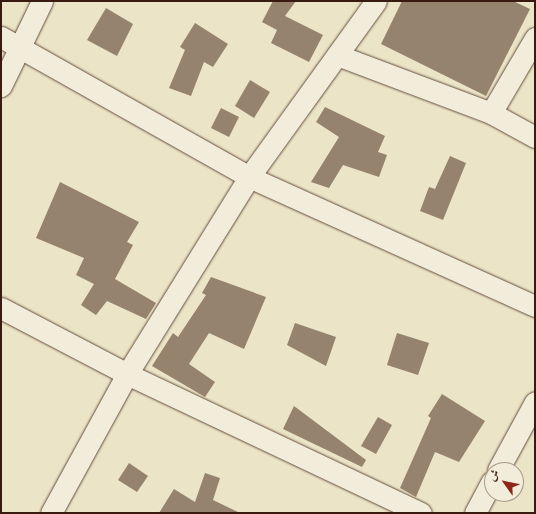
<!DOCTYPE html>
<meta charset="utf-8">
<style>
body{margin:0}
#map{position:relative;width:536px;height:514px;overflow:hidden;background:#ebe4c7;font-family:Vollkorn,Amiri,serif}
div>[style]{position:absolute}
.building>*{inset:0;background:#95836e}
.roads{filter:drop-shadow(0 0 1px #654c3c) drop-shadow(0 0 1px #654c3c)}
.street>*{height:21px;margin:-10.5px;padding:0 10.5px;transform-origin:10.5px;border-radius:10.5px;background:#f2eddb}
span{translate:-50% -50%;white-space:nowrap;text-align:center;line-height:1.15;-webkit-text-stroke:4px #f2eddb;paint-order:stroke}
.frame{position:absolute;inset:0;border:2px solid #381a0e;pointer-events:none}
.north{position:absolute;left:484px;top:462px;width:40px;height:40px;box-sizing:border-box;background:#f2eddb;border:1px solid #a89989;border-radius:50%;rotate:303deg;font-size:11px;font-weight:700;line-height:16px;text-align:center;color:#381a0e}
.north::after{content:'';display:block;margin:auto;width:14px;height:18px;background:#8f2418;clip-path:polygon(50% 0,100% 100%,50% 72%,0 100%)}
</style>
<div id="map">
<div class="building">
<div style="clip-path:polygon(273px 1px,296px 1px,285px 16px,323px 35px,309px 62px,271px 43px,277px 30px,262px 22px)"></div>
<div style="clip-path:polygon(402px 1px,513px 1px,530px 9px,486px 96px,381px 44px)"></div>
<div style="clip-path:polygon(106px 8px,133px 24px,117px 56px,87px 40px)"></div>
<div style="clip-path:polygon(195px 23px,228px 44px,213px 67px,204px 62px,191px 96px,169px 88px,185px 50px,180px 47px)"></div>
<div style="clip-path:polygon(250px 80px,270px 92px,254px 118px,235px 106px)"></div>
<div style="clip-path:polygon(325px 107px,385px 136px,378px 152px,387px 155px,379px 177px,343px 165px,329px 188px,311px 182px,339px 137px,316px 122px)"></div>
<div style="clip-path:polygon(221px 108px,239px 117px,229px 137px,211px 128px)"></div>
<div style="clip-path:polygon(450px 156px,466px 163px,443px 220px,420px 211px,429px 187px,435px 189px)"></div>
<div style="clip-path:polygon(60px 182px,139px 222px,127px 242px,133px 245px,115px 279px,156px 303px,146px 319px,107px 301px,96px 315px,81px 305px,94px 284px,76px 275px,84px 258px,36px 238px)"></div>
<div style="clip-path:polygon(211px 277px,266px 297px,244px 349px,209px 333px,189px 364px,215px 382px,205px 397px,152px 366px,173px 333px,178px 337px,206px 295px,202px 293px)"></div>
<div style="clip-path:polygon(295px 323px,336px 337px,326px 366px,287px 345px)"></div>
<div style="clip-path:polygon(397px 333px,429px 343px,418px 375px,387px 365px)"></div>
<div style="clip-path:polygon(442px 394px,485px 421px,459px 462px,435px 452px,416px 497px,400px 488px,431px 418px,428px 416px)"></div>
<div style="clip-path:polygon(294px 406px,366px 460px,362px 467px,283px 429px)"></div>
<div style="clip-path:polygon(378px 417px,392px 425px,376px 454px,361px 446px)"></div>
<div style="clip-path:polygon(129px 463px,148px 476px,137px 492px,118px 480px)"></div>
<div style="clip-path:polygon(205px 473px,220px 478px,213px 500px,240px 513px,159px 513px,174px 489px,195px 502px)"></div>
</div>
<div class="roads">
<div class="street">
<div style="left:1px;top:37px;width:285px;rotate:29.4deg"></div>
<div style="left:249px;top:177px;width:314px;rotate:24.3deg"></div>
<div style="left:337px;top:55px;width:165px;rotate:20.6deg"></div>
<div style="left:491px;top:113px;width:50px;rotate:28.6deg"></div>
<div style="left:1px;top:86px;width:94px;rotate:-64.2deg"></div>
<div style="left:491px;top:113px;width:87px;rotate:-59.6deg"></div>
<div style="left:1px;top:308px;width:142px;rotate:27.6deg"></div>
<div style="left:127px;top:374px;width:325px;rotate:25.3deg"></div>
<div style="left:498px;top:470px;width:77px;rotate:-61.4deg"></div>
<div style="left:51px;top:513px;width:158px;rotate:-61.3deg"></div>
<div style="left:127px;top:374px;width:232px;rotate:-58.2deg"></div>
<div style="left:249px;top:177px;width:217px;rotate:-54.2deg"></div>
<div style="left:475px;top:513px;width:36px;rotate:-62deg"></div>
</div>
</div>
<div class="frame"></div>
<div class="north">ش</div>
</div>
